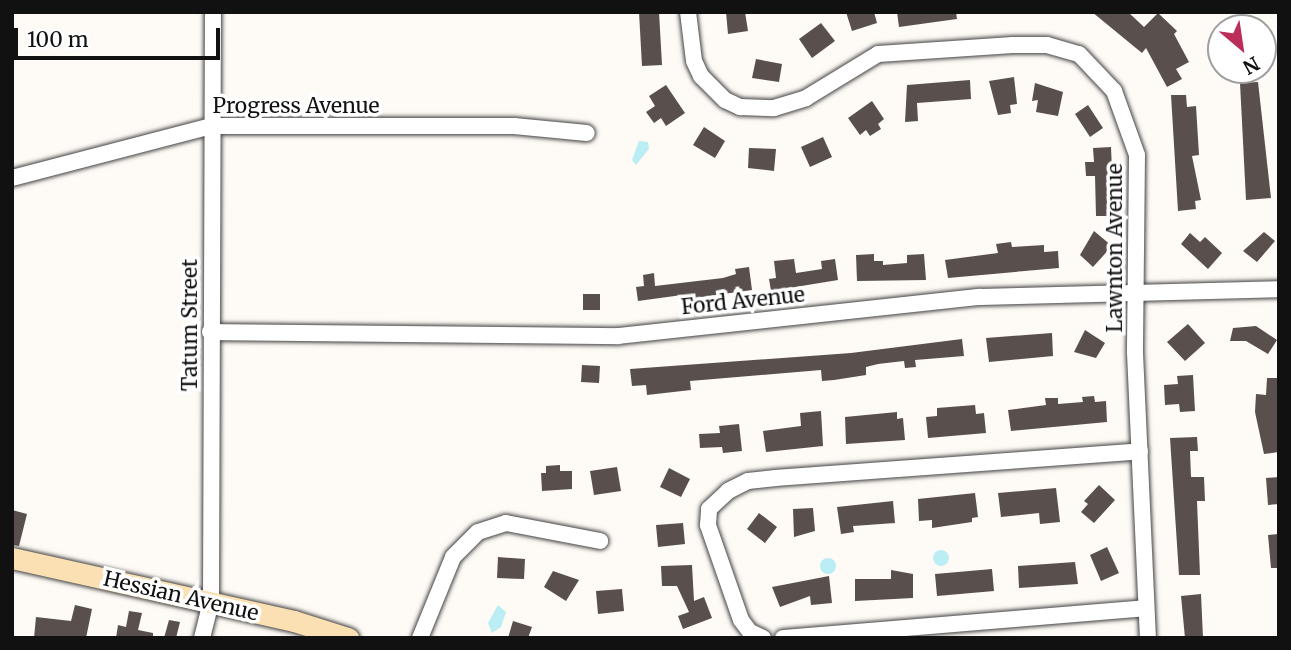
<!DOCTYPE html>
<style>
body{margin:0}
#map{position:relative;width:1291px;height:650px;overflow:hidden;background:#fefaf5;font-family:Merriweather,serif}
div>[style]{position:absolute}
.water>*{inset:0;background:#bbedf4}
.round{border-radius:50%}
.building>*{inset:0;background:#594f4d}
.roads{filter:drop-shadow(0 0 2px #444) drop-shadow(0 0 2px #444)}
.minor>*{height:16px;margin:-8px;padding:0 8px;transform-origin:8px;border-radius:8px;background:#fff}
.secondary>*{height:21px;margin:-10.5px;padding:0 10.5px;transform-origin:10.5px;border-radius:10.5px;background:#fbe0b3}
span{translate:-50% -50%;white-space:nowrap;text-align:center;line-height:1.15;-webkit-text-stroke:7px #fff;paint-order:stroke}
.street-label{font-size:21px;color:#111}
.frame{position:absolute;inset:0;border:14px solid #111;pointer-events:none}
.north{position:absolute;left:1207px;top:14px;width:70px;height:70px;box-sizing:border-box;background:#fff;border:2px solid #a0a0a0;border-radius:50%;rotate:151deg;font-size:19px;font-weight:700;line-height:28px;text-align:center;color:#111}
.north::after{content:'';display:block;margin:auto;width:24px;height:32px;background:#bb2e5a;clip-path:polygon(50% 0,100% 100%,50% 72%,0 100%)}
.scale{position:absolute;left:14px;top:28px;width:206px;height:32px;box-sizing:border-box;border:4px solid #111;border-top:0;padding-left:9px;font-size:21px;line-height:24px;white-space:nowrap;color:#111;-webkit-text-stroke:5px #fff;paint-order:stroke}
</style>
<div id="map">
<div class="water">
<div style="clip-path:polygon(639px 141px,648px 142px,649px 149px,636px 165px,632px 160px)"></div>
<div class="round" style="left:933px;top:550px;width:16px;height:16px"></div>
<div class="round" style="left:820px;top:558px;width:16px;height:16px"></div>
<div style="clip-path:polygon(498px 605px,506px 612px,501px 627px,492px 633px,488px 623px)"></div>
</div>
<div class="building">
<div style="clip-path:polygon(639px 12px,659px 12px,662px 65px,642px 66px)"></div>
<div style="clip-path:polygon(726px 12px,745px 12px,748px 31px,728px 34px)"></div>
<div style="clip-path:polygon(846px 12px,874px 12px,877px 23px,852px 31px)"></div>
<div style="clip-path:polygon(897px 12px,956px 12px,957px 19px,899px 27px)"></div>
<div style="clip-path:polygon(1092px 12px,1128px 12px,1144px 27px,1158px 13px,1177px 31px,1174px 34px,1189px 62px,1176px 69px,1182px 79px,1167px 87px,1146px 48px,1142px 53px)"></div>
<div style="clip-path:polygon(821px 23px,835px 41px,812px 58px,799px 39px)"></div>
<div style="clip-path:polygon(756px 59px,782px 64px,779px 82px,752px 78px)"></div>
<div style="clip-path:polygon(1014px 77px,1017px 104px,1010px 105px,1011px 113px,998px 115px,989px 81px)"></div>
<div style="clip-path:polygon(970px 80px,971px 99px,917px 103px,918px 121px,905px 122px,907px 85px)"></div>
<div style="clip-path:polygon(1258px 82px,1271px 198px,1246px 200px,1240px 83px)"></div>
<div style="clip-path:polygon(1035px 83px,1063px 92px,1058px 116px,1036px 112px,1038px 100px,1032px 101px)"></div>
<div style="clip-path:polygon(666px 85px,685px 113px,666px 126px,661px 118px,654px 123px,646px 112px,655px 106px,649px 96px)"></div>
<div style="clip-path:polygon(1171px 95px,1186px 95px,1187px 107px,1196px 106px,1199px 155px,1192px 156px,1201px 200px,1195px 201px,1196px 209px,1178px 211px)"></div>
<div style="clip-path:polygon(872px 101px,884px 119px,878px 124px,881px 129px,870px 136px,866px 130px,860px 135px,848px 118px)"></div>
<div style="clip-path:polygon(1088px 105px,1103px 128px,1090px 137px,1075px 114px)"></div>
<div style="clip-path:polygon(704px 127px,725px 141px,715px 158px,693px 145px)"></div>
<div style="clip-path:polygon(823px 137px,832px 157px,810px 167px,801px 147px)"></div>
<div style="clip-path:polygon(1111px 147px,1114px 216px,1096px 216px,1095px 176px,1086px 176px,1085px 162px,1094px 162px,1093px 148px)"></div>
<div style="clip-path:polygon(749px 148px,776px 149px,774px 171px,748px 168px)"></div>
<div style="clip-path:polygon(1094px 231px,1112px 246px,1093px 267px,1080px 255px)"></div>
<div style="clip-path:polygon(1264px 232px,1275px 241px,1257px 262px,1243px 251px)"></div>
<div style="clip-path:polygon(1190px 233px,1200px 242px,1205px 237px,1222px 253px,1208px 269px,1181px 244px)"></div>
<div style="clip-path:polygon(1011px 242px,1012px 247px,1044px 245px,1044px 252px,1058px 251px,1059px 268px,948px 278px,945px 260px,998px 253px,996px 244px)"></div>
<div style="clip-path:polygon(874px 254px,874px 261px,883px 261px,883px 265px,907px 263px,907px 255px,924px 254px,926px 280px,857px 281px,856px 255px)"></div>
<div style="clip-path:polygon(794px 259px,796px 273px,822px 269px,821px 261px,835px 259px,838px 280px,771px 291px,769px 279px,776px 278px,774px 261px)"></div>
<div style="clip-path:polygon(749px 267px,752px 290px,694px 298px,694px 301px,683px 302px,682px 295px,638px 301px,636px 287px,644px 286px,643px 275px,654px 273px,655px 286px,723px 278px,736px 274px,735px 269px)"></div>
<div style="clip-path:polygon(583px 294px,600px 294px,600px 310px,583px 310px)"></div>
<div style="clip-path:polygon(1188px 324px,1205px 343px,1185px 361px,1167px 342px)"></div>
<div style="clip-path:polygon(1256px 326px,1277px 340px,1268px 354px,1246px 341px,1230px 341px,1233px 328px)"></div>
<div style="clip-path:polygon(1085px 330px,1105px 343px,1096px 358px,1074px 352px)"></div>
<div style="clip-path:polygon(1052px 333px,1053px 356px,989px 362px,986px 338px)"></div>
<div style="clip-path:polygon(962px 339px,964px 356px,915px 360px,916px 367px,905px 368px,904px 361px,878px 364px,866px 367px,866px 375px,834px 380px,822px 381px,821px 370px,690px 381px,691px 390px,647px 395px,646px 385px,632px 386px,630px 369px,851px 353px)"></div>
<div style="clip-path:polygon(582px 365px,600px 366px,599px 383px,581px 382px)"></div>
<div style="clip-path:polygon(1193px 375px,1195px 411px,1180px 412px,1179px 404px,1165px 405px,1164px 385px,1178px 384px,1177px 376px)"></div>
<div style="clip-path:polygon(1267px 378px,1279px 378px,1279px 452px,1264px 454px,1255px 412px,1256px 394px,1266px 395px)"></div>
<div style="clip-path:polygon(1094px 396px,1095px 402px,1106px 401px,1107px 422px,1011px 431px,1008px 410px,1046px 405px,1045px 398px,1058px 398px,1058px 404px,1083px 402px,1082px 397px)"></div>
<div style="clip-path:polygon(975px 405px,976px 414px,984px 413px,986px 433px,928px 438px,926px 417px,937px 416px,937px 408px)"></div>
<div style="clip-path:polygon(821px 411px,823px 446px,766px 452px,763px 431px,801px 426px,800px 413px)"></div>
<div style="clip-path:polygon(897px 412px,897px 419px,903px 418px,905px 440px,846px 444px,845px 417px)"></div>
<div style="clip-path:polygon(739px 424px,742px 451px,723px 453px,722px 447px,700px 448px,699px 434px,720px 433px,719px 426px)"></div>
<div style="clip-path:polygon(1197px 437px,1198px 451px,1190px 451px,1191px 477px,1204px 477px,1205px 501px,1197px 501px,1200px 575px,1179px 575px,1170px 438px)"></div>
<div style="clip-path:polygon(560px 465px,560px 471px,572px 471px,572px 489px,542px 491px,541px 473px,546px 473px,546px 466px)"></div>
<div style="clip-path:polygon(617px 467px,621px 491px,594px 495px,590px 471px)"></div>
<div style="clip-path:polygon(669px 468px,690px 479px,681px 497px,660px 487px)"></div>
<div style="clip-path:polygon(1279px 477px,1279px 504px,1268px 505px,1266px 478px)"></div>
<div style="clip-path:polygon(1099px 485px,1115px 500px,1094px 523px,1081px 512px,1088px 504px,1084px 501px)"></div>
<div style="clip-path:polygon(1056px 488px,1060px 522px,1040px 524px,1039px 513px,1001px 517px,998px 493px)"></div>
<div style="clip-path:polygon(975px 493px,978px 517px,972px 518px,972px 522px,932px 528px,932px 520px,919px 521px,918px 499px)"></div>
<div style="clip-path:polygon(893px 501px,895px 523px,853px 526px,854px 532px,841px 534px,837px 507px)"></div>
<div style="clip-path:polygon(813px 508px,815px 531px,794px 537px,793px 509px)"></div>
<div style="clip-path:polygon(12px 510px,27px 514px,19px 546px,12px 545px)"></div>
<div style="clip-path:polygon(759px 513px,777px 527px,765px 543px,747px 529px)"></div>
<div style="clip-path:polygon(683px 523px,685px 544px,658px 547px,656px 525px)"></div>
<div style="clip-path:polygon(1279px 534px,1279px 568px,1271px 568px,1268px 535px)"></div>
<div style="clip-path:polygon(1107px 547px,1119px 573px,1101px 581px,1090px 555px)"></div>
<div style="clip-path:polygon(498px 557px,525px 559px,524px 579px,497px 578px)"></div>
<div style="clip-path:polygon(1075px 562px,1078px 584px,1019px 588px,1018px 566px)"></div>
<div style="clip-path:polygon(692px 565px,694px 601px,704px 597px,712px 618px,683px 629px,678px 616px,689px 612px,677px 586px,662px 586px,661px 566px)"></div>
<div style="clip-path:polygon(992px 569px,994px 591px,937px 596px,935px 574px)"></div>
<div style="clip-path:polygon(891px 570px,913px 574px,913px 598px,855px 601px,855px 579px,891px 579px)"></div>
<div style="clip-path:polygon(553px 571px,579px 580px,566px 601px,544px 587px)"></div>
<div style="clip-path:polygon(829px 576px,832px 603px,811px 605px,810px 596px,780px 607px,772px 587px)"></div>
<div style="clip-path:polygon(622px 589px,624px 611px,598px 614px,596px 591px)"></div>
<div style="clip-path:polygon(1201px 594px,1203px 638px,1185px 638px,1181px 596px)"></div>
<div style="clip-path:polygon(75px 605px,92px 609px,86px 638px,34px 638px,36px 617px,71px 621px)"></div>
<div style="clip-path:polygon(129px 611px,142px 613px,138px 630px,153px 633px,153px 638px,116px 638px,118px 625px,126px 627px)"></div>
<div style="clip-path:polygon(169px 620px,180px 622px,176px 638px,164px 638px)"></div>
<div style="clip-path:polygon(513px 621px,532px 627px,528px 638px,508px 638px)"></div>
</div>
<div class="roads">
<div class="minor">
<div style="left:688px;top:12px;width:49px;rotate:83deg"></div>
<div style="left:694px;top:61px;width:17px;rotate:65deg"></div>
<div style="left:701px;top:76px;width:34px;rotate:45deg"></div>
<div style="left:725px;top:100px;width:17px;rotate:25deg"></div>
<div style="left:740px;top:107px;width:34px;rotate:2deg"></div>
<div style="left:774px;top:108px;width:34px;rotate:-17deg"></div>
<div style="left:806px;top:98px;width:84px;rotate:-31.4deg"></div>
<div style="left:878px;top:54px;width:135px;rotate:-3.8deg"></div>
<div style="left:1013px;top:45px;width:34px"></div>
<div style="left:1047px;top:45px;width:33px;rotate:16deg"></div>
<div style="left:1079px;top:54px;width:51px;rotate:46.6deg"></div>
<div style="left:1114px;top:91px;width:68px;rotate:70.2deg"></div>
<div style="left:1137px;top:155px;width:198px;rotate:90.6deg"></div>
<div style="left:1135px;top:353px;width:285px;rotate:87.4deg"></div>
<div style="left:12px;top:178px;width:206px;rotate:-14.6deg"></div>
<div style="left:211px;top:126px;width:303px"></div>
<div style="left:514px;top:126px;width:73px;rotate:5.5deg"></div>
<div style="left:210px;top:332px;width:408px;rotate:0.6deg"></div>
<div style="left:618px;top:336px;width:363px;rotate:-6.2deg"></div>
<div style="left:979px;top:297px;width:300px;rotate:-1.5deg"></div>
<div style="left:202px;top:638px;width:37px;rotate:-76deg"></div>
<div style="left:211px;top:602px;width:590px;rotate:-89.81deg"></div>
<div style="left:420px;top:638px;width:87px;rotate:-67.8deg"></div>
<div style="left:453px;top:557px;width:35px;rotate:-45deg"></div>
<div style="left:478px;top:532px;width:29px;rotate:-18deg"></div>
<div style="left:506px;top:523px;width:96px;rotate:10.8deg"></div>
<div style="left:763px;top:638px;width:14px;rotate:-155deg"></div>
<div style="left:750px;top:632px;width:15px;rotate:-127deg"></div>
<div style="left:741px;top:620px;width:101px;rotate:-109.2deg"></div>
<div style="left:708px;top:525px;width:16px;rotate:-86deg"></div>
<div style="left:709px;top:509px;width:26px;rotate:-43deg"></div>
<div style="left:728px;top:491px;width:22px;rotate:-27deg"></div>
<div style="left:748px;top:481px;width:28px;rotate:-6deg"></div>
<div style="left:776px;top:478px;width:365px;rotate:-4.2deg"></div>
<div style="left:783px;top:638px;width:364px;rotate:-4.7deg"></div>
</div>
<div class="secondary">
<div style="left:12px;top:558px;width:289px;rotate:12.6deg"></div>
<div style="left:294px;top:621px;width:57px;rotate:17.5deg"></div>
</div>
</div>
<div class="street-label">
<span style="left:296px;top:106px">Progress Avenue</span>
<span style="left:1115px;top:248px;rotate:-90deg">Lawnton Avenue</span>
<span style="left:743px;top:301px;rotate:-6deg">Ford Avenue</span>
<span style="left:190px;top:325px;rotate:-90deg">Tatum Street</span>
<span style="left:181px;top:596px;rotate:13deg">Hessian Avenue</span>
</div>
<div class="frame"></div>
<div class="north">N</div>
<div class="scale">100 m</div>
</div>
